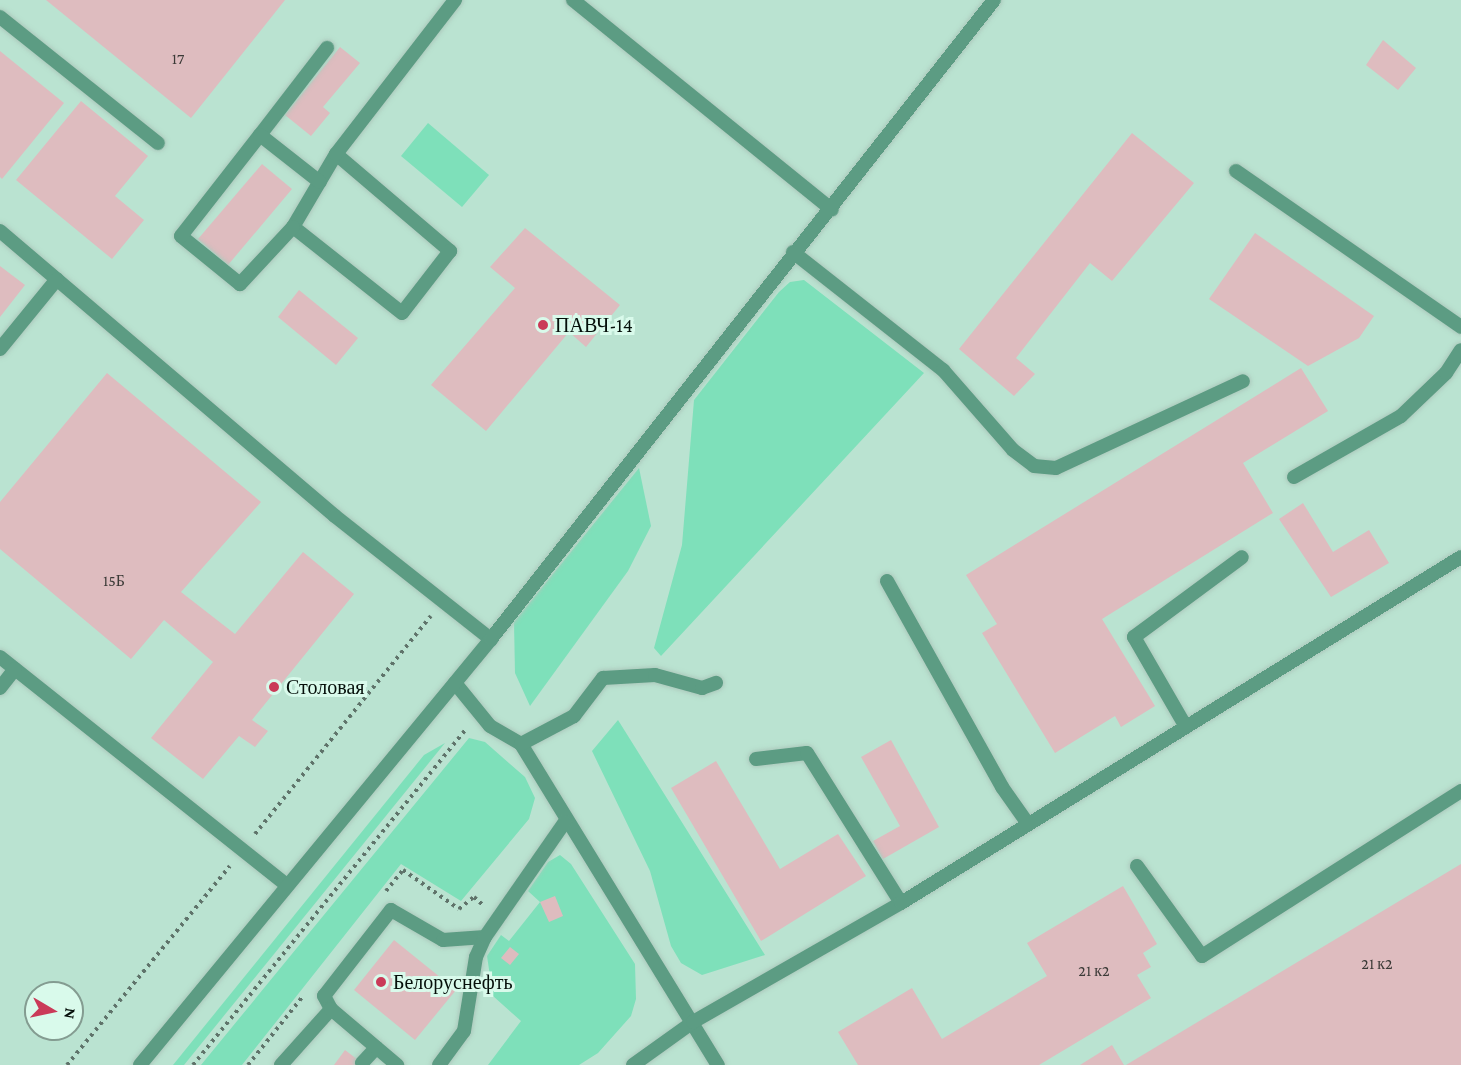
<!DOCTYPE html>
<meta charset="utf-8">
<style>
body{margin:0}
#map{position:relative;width:1461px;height:1065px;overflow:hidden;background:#ccedde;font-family:"Crimson Pro",serif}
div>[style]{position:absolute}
.built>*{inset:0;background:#bae3d1}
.green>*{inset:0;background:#7ee0ba}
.building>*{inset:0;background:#debcbf}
.path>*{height:4px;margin-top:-2px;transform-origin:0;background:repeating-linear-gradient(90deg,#5f736a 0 3px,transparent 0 7.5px)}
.roads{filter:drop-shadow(0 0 2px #acc9bc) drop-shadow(0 0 2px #acc9bc)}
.service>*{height:14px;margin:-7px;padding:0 7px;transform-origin:7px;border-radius:7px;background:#5c9c83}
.dots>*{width:16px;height:16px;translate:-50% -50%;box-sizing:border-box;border:3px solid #d9faeb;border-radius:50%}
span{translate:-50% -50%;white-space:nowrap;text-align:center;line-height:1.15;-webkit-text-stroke:6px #d9faeb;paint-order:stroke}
.number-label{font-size:16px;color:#3b3a37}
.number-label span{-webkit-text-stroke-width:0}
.poi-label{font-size:20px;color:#050f0a}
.left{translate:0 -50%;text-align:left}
.north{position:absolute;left:24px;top:981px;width:60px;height:60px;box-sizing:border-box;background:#d9faeb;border:2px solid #849c91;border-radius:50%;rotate:99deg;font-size:16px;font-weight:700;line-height:24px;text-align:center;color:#050f0a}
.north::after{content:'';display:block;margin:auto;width:21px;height:27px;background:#ca3a58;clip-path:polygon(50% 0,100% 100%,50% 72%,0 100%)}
</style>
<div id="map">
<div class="built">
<div style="clip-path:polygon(evenodd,0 0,1461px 0,1461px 1065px,0 1065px,0 0,36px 993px,72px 993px,72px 1029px,36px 1029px,36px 993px)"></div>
</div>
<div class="green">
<div style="clip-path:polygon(428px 123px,489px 175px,462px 207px,401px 156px)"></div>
<div style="clip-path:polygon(804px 280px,924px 373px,661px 656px,654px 648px,682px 545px,694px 400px,779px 292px,790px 282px)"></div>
<div style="clip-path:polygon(639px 468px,651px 526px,628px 571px,530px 706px,515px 673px,514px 622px)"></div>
<div style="clip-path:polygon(618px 720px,765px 955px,702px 975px,681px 963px,671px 946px,650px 871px,592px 751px)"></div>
<div style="clip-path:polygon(469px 738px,485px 742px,525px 777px,535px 798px,529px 819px,461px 901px,401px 864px,242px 1065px,201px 1065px)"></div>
<div style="clip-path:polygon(445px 743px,184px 1065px,173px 1065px,424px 755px)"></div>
<div style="clip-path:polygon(560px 855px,571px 864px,635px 964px,636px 999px,631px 1016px,598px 1053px,579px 1065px,488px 1065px,521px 1021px,493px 996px,487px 956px,501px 935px,509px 941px,540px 902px,528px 891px,548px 862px)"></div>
</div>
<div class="building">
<div style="clip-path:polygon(46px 0,285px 0,191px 118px)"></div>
<div style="clip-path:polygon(1383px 40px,1416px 68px,1398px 90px,1366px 65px)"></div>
<div style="clip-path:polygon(340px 47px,360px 63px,323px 107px,330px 113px,311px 136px,285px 115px)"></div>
<div style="clip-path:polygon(0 51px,64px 103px,2px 179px,0 177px)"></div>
<div style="clip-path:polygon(81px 101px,148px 156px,115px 196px,144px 220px,112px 259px,16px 180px)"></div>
<div style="clip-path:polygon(1132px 133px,1194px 183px,1112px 281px,1090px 263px,1016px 358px,1035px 374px,1014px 396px,959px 349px)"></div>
<div style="clip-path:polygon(262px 164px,292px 189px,228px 265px,198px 239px)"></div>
<div style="clip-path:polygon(525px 228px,620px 305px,586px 347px,569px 332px,486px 431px,431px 385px,515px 288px,490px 267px)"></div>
<div style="clip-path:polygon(1255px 233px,1374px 316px,1359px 338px,1308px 366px,1209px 299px)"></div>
<div style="clip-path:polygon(0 266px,25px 285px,0 317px)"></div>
<div style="clip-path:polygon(299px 290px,358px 338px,336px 365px,278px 317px)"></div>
<div style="clip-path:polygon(1301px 368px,1328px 411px,1243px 463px,1273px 513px,1102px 619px,1155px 706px,1121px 727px,1115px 716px,1055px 753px,982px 633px,997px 624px,966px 575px)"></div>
<div style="clip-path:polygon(107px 373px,261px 502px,181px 592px,235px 634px,303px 552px,354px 594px,252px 720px,268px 731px,255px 747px,239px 736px,203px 779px,151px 738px,213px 662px,164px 620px,131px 659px,0 549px,0 502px)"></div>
<div style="clip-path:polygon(1303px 503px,1333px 552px,1369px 530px,1389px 563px,1331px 597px,1279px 519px)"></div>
<div style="clip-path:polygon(891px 740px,939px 827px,883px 859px,873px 841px,900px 826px,861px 757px)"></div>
<div style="clip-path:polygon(716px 761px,780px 869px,838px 834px,866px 876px,761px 941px,671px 788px)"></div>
<div style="clip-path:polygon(1461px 864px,1461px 1065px,1126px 1065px)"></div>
<div style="clip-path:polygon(1123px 886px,1157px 944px,1143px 953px,1151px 967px,1137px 975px,1151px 998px,1039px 1065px,858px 1065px,838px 1032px,912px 988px,942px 1039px,1047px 976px,1027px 943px)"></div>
<div style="clip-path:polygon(555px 896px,563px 916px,549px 922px,540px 902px)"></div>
<div style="clip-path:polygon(394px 940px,456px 990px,415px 1040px,354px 990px)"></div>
<div style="clip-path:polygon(510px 947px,519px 954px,510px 965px,501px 958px)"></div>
<div style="clip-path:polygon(1112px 1045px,1124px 1065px,1080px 1065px)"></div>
<div style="clip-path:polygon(345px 1050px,362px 1063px,365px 1065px,334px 1065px)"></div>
</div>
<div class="path">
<div style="left:255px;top:834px;width:280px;rotate:-51.1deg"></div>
<div style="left:386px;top:891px;width:27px;rotate:-51deg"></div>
<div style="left:403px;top:870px;width:68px;rotate:34.9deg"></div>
<div style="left:459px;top:909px;width:19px;rotate:-39deg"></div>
<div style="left:474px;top:897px;width:12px;rotate:42deg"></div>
<div style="left:67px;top:1065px;width:257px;rotate:-50.7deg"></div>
<div style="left:193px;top:1065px;width:434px;rotate:-50.9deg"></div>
<div style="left:248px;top:1065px;width:88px;rotate:-51.4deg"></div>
</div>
<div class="roads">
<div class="service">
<div style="left:573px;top:0;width:333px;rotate:39deg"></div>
<div style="left:0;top:17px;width:202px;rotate:38.6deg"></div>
<div style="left:260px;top:135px;width:110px;rotate:-52.4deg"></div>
<div style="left:336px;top:154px;width:150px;rotate:40.4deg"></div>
<div style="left:450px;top:251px;width:78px;rotate:127.7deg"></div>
<div style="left:402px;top:313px;width:139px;rotate:-141.7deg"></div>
<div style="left:293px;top:227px;width:85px;rotate:-59.5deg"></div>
<div style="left:336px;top:154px;width:195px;rotate:-52.3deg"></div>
<div style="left:1236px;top:171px;width:274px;rotate:34.7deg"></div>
<div style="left:293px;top:227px;width:78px;rotate:132.9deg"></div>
<div style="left:240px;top:284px;width:76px;rotate:-140.9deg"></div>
<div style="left:181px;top:236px;width:128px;rotate:-52deg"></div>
<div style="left:260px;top:135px;width:76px;rotate:38.1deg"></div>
<div style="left:0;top:231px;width:440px;rotate:40.4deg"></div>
<div style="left:335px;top:516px;width:199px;rotate:38.3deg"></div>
<div style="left:793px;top:252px;width:191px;rotate:38.2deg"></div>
<div style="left:943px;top:370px;width:106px;rotate:48.8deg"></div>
<div style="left:1013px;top:450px;width:26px;rotate:37deg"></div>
<div style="left:1034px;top:466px;width:22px;rotate:5deg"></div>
<div style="left:1056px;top:468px;width:206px;rotate:-24.9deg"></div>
<div style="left:0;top:349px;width:90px;rotate:-50.8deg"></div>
<div style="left:1294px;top:477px;width:123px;rotate:-29.7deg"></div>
<div style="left:1401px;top:416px;width:62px;rotate:-43.7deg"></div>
<div style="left:1446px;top:373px;width:27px;rotate:-57deg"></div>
<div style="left:887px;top:581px;width:236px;rotate:60.8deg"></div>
<div style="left:1002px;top:787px;width:45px;rotate:54.9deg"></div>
<div style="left:0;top:657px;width:367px;rotate:38.5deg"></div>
<div style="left:455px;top:683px;width:55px;rotate:50.9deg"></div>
<div style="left:490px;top:726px;width:36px;rotate:30deg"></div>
<div style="left:521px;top:744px;width:377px;rotate:58.5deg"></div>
<div style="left:0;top:688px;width:24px;rotate:-52deg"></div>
<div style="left:1186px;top:727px;width:104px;rotate:-120deg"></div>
<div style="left:1134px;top:637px;width:134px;rotate:-36.5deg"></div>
<div style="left:521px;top:744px;width:60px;rotate:-27.8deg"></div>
<div style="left:574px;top:716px;width:48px;rotate:-52.7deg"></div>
<div style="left:603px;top:678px;width:52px;rotate:-3.3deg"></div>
<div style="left:655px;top:675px;width:49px;rotate:15.5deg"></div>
<div style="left:702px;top:688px;width:15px;rotate:-20deg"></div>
<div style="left:756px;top:759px;width:51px;rotate:-6.7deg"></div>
<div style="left:807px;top:753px;width:177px;rotate:57.9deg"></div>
<div style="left:1137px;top:866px;width:111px;rotate:54.2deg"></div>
<div style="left:1202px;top:956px;width:307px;rotate:-32.5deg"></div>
<div style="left:331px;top:1009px;width:15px;rotate:-118deg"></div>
<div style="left:324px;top:996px;width:109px;rotate:-52.1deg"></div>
<div style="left:391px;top:910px;width:60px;rotate:30deg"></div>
<div style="left:443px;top:940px;width:42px;rotate:-4.1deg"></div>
<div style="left:362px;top:1063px;width:21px;rotate:-47deg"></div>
<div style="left:140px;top:1065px;width:552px;rotate:-50.51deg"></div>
<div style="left:491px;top:639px;width:813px;rotate:-51.79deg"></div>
<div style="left:281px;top:1065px;width:75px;rotate:-48.2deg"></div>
<div style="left:331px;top:1009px;width:87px;rotate:40.3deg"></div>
<div style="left:439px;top:1065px;width:42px;rotate:-53.7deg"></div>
<div style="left:464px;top:1031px;width:75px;rotate:-80.8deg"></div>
<div style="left:476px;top:957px;width:22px;rotate:-66deg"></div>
<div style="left:485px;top:937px;width:140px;rotate:-55.2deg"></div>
<div style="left:633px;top:1065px;width:74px;rotate:-35.6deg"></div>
<div style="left:693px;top:1022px;width:240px;rotate:-29.8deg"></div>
<div style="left:901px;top:903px;width:658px;rotate:-31.71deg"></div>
</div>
</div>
<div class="dots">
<div style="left:543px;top:325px;background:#ca3a58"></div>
<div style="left:274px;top:687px;background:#ca3a58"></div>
<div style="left:381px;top:982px;background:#ca3a58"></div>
</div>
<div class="number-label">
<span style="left:178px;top:59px">17</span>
<span style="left:114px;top:581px">15Б</span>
<span style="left:1377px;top:964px">21 к2</span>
<span style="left:1094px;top:971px">21 к2</span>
</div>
<div class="poi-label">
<span class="left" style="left:555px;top:325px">ПАВЧ-14</span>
<span class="left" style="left:286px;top:687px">Столовая</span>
<span class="left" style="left:393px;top:982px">Белоруснефть</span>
</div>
<div class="north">N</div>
</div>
